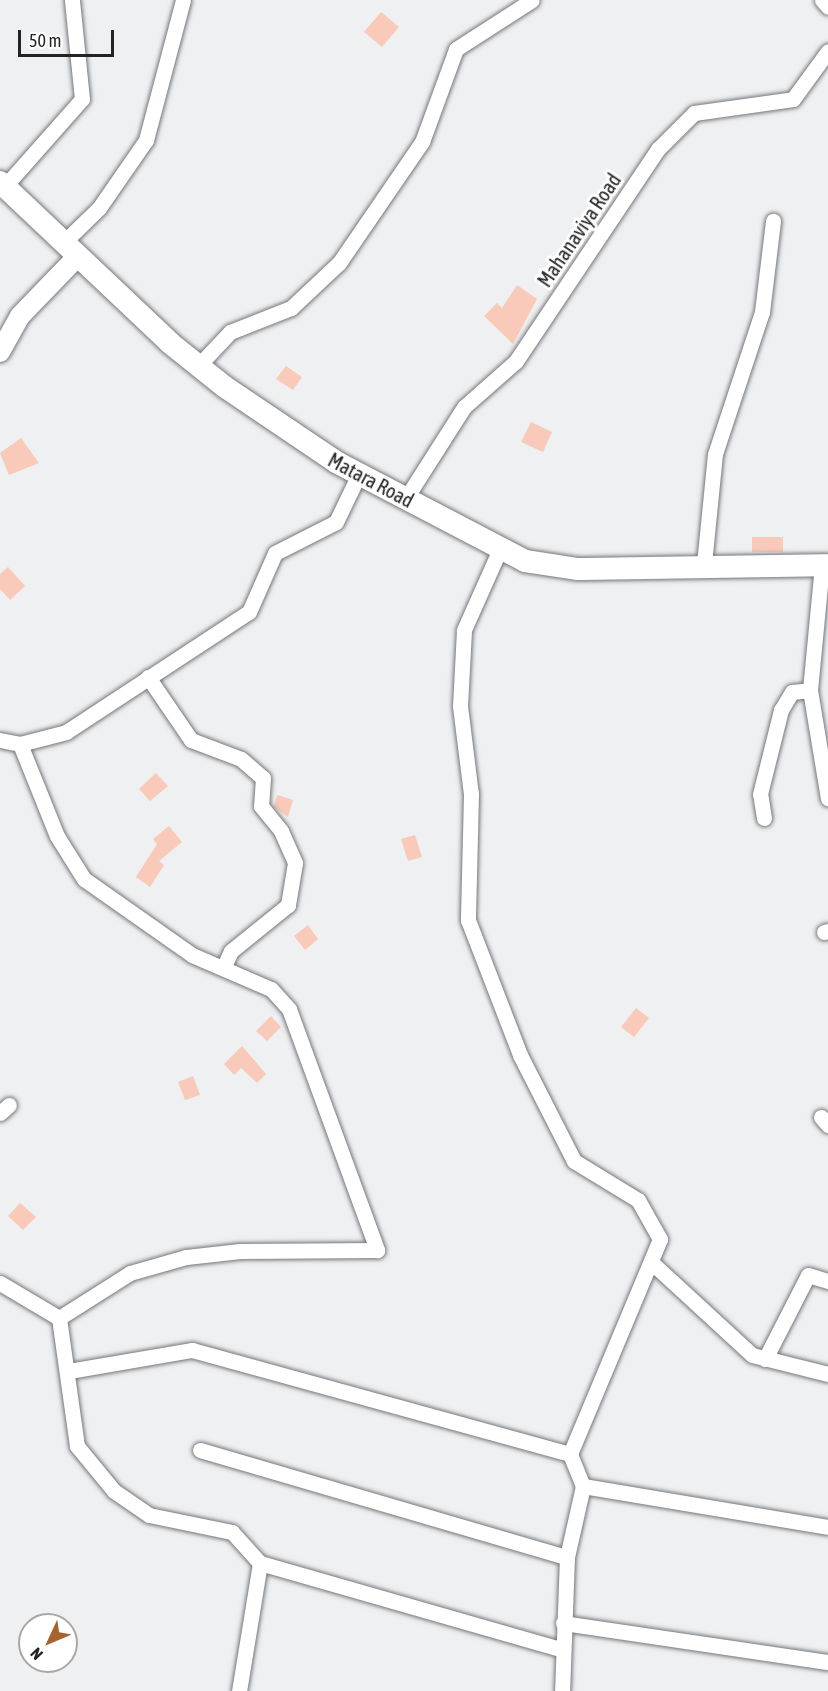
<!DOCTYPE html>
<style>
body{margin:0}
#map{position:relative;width:828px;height:1691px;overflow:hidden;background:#eef0f2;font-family:"Asap Condensed",sans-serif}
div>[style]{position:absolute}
.building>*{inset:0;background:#f9c9b9}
.roads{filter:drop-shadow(0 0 2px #76777a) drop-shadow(0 0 2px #76777a)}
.minor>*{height:15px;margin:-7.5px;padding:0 7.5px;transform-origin:7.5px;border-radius:7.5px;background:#fff}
.major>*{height:20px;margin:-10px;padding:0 10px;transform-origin:10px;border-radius:10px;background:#fff}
.highway>*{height:22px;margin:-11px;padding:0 11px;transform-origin:11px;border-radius:11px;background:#fff}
span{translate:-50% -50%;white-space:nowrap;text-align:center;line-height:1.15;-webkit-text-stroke:6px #fff;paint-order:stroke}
.street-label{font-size:20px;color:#232324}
.north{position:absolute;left:18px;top:1613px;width:60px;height:60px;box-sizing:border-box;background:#fff;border:2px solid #a7a7a7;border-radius:50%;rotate:226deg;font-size:16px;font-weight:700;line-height:24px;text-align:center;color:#232324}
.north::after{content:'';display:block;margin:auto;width:21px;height:27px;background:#a5642e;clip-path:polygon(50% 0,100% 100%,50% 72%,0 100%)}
.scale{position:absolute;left:18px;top:30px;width:96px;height:27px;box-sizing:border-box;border:3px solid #232324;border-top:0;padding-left:8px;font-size:18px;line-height:21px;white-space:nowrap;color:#232324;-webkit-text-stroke:4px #fff;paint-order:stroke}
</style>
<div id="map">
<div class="building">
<div style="clip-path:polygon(381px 12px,399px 27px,382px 47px,364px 32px)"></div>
<div style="clip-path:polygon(517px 285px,537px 299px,513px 344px,484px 316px,497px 303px,502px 308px)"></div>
<div style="clip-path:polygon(286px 366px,302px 377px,293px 390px,276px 379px)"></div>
<div style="clip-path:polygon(531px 422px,552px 432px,543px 452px,521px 442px)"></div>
<div style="clip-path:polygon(21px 438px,39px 463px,9px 475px,0 453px)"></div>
<div style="clip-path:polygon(752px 537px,783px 537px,783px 552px,752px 552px)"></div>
<div style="clip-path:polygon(8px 567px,25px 586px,10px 600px,0 589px,0 574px)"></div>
<div style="clip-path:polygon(156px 773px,168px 786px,150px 801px,139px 789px)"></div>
<div style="clip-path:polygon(277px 795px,293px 800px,288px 817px,274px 807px)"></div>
<div style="clip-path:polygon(169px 826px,182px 842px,159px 861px,164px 865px,150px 887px,136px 877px,157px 844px,153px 839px)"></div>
<div style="clip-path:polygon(415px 835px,422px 857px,408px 861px,401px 839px)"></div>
<div style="clip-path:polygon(308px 925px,318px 939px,305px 950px,294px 936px)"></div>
<div style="clip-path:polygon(636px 1008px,649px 1018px,634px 1037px,621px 1027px)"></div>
<div style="clip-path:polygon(271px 1016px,281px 1027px,267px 1041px,256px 1031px)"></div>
<div style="clip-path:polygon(242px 1046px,266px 1074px,257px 1083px,241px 1068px,234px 1075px,224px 1064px)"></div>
<div style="clip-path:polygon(193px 1076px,200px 1095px,185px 1100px,178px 1082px)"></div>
<div style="clip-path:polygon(20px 1203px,36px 1217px,23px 1230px,8px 1216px)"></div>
</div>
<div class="roads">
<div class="minor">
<div style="left:822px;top:0;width:9px;rotate:49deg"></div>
<div style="left:5px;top:186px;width:116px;rotate:-48.5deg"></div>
<div style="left:82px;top:99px;width:100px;rotate:-95.8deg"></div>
<div style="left:63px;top:243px;width:50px;rotate:-44.2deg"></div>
<div style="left:99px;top:208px;width:83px;rotate:-55.3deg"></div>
<div style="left:146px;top:140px;width:145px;rotate:-75.2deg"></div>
<div style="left:198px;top:366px;width:47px;rotate:-46.7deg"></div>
<div style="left:230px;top:332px;width:66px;rotate:-21.5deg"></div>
<div style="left:291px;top:308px;width:66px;rotate:-43.2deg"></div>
<div style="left:339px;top:263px;width:147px;rotate:-55.6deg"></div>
<div style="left:422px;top:142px;width:99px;rotate:-69.9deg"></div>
<div style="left:456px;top:49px;width:90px;rotate:-32.8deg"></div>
<div style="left:406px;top:498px;width:108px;rotate:-57.5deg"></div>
<div style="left:464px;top:407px;width:69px;rotate:-41.5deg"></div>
<div style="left:516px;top:361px;width:255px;rotate:-56.2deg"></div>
<div style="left:658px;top:149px;width:51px;rotate:-45deg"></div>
<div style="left:694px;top:113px;width:100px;rotate:-8deg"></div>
<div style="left:793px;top:99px;width:59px;rotate:-53.9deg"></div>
<div style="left:500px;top:549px;width:89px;rotate:114deg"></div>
<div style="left:464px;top:630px;width:76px;rotate:93deg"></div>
<div style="left:460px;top:706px;width:89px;rotate:82.9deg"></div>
<div style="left:471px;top:794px;width:126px;rotate:91.4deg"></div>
<div style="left:468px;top:920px;width:145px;rotate:68.9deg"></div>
<div style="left:520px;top:1055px;width:119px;rotate:63deg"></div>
<div style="left:574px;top:1161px;width:75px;rotate:31.4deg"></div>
<div style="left:638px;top:1200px;width:45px;rotate:60.6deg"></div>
<div style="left:660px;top:1239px;width:233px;rotate:112.7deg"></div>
<div style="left:570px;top:1454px;width:35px;rotate:68deg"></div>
<div style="left:583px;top:1486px;width:73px;rotate:102.7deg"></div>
<div style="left:567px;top:1557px;width:134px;rotate:92.1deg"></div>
<div style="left:704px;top:564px;width:111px;rotate:-84.3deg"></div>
<div style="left:715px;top:454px;width:150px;rotate:-71.7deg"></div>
<div style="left:762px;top:312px;width:92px;rotate:-83.1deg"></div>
<div style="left:822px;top:565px;width:126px;rotate:95.5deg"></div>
<div style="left:810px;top:690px;width:110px;rotate:80.6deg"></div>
<div style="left:148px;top:677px;width:76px;rotate:55.7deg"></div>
<div style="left:191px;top:740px;width:53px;rotate:20.8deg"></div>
<div style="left:241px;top:759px;width:29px;rotate:41deg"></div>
<div style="left:263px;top:778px;width:28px;rotate:94deg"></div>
<div style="left:261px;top:806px;width:32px;rotate:51deg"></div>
<div style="left:281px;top:831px;width:35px;rotate:66deg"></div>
<div style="left:295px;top:863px;width:43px;rotate:99.5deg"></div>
<div style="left:288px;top:905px;width:73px;rotate:141.1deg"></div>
<div style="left:231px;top:951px;width:17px;rotate:115deg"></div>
<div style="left:0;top:740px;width:20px;rotate:11deg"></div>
<div style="left:20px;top:744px;width:48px;rotate:-14.6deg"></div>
<div style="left:66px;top:732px;width:219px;rotate:-33.3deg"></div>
<div style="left:249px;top:612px;width:64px;rotate:-66.2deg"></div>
<div style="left:275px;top:553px;width:68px;rotate:-26.9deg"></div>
<div style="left:336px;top:522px;width:53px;rotate:-64.4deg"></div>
<div style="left:20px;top:744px;width:99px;rotate:68.1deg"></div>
<div style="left:57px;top:836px;width:51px;rotate:57.9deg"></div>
<div style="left:84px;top:879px;width:132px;rotate:35.1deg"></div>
<div style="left:192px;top:955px;width:86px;rotate:23.3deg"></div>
<div style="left:271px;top:989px;width:27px;rotate:48deg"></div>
<div style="left:289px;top:1009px;width:257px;rotate:69.9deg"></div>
<div style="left:377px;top:1250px;width:137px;rotate:179.6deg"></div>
<div style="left:240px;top:1251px;width:54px;rotate:173.7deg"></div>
<div style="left:186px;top:1257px;width:58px;rotate:164.1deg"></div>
<div style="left:130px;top:1273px;width:84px;rotate:147.6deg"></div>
<div style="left:764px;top:818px;width:24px;rotate:-99deg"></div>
<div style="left:760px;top:794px;width:87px;rotate:-76deg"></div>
<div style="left:781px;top:710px;width:21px;rotate:-59deg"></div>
<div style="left:792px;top:692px;width:18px;rotate:-6deg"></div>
<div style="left:824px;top:932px;width:4px;rotate:-14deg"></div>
<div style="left:0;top:1113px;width:12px;rotate:-42deg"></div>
<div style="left:821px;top:1117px;width:11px;rotate:49deg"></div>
<div style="left:651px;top:1262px;width:137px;rotate:42.6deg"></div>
<div style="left:752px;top:1355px;width:78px;rotate:14deg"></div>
<div style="left:0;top:1283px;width:69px;rotate:30.7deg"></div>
<div style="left:59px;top:1318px;width:129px;rotate:82deg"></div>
<div style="left:77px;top:1446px;width:58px;rotate:50.6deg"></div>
<div style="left:114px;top:1491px;width:42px;rotate:34.4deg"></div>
<div style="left:149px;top:1515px;width:85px;rotate:11.6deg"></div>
<div style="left:232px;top:1532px;width:42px;rotate:47.9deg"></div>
<div style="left:260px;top:1563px;width:130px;rotate:99.3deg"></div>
<div style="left:765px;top:1359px;width:94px;rotate:-62.9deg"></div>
<div style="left:808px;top:1275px;width:21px;rotate:17deg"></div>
<div style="left:69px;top:1371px;width:125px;rotate:-9.7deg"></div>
<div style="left:192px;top:1350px;width:392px;rotate:15.4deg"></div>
<div style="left:200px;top:1450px;width:382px;rotate:16.3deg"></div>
<div style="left:583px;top:1486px;width:248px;rotate:9.5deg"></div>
<div style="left:260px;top:1563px;width:315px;rotate:16deg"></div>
<div style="left:563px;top:1623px;width:268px;rotate:8.4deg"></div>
</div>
<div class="major">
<div style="left:0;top:352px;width:41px;rotate:-60.9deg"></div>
<div style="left:20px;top:316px;width:82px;rotate:-46deg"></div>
</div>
<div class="highway">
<div style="left:0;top:182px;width:234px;rotate:43.4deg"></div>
<div style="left:170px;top:343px;width:70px;rotate:38.7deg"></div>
<div style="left:225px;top:387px;width:134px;rotate:34deg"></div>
<div style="left:336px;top:462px;width:213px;rotate:27.6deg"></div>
<div style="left:525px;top:561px;width:54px;rotate:8.6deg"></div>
<div style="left:578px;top:569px;width:250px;rotate:-0.9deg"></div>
</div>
</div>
<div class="street-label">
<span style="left:579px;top:230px;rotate:-56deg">Mahanaviya Road</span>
<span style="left:371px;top:480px;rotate:28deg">Matara Road</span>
</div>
<div class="north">N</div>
<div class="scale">50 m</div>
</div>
